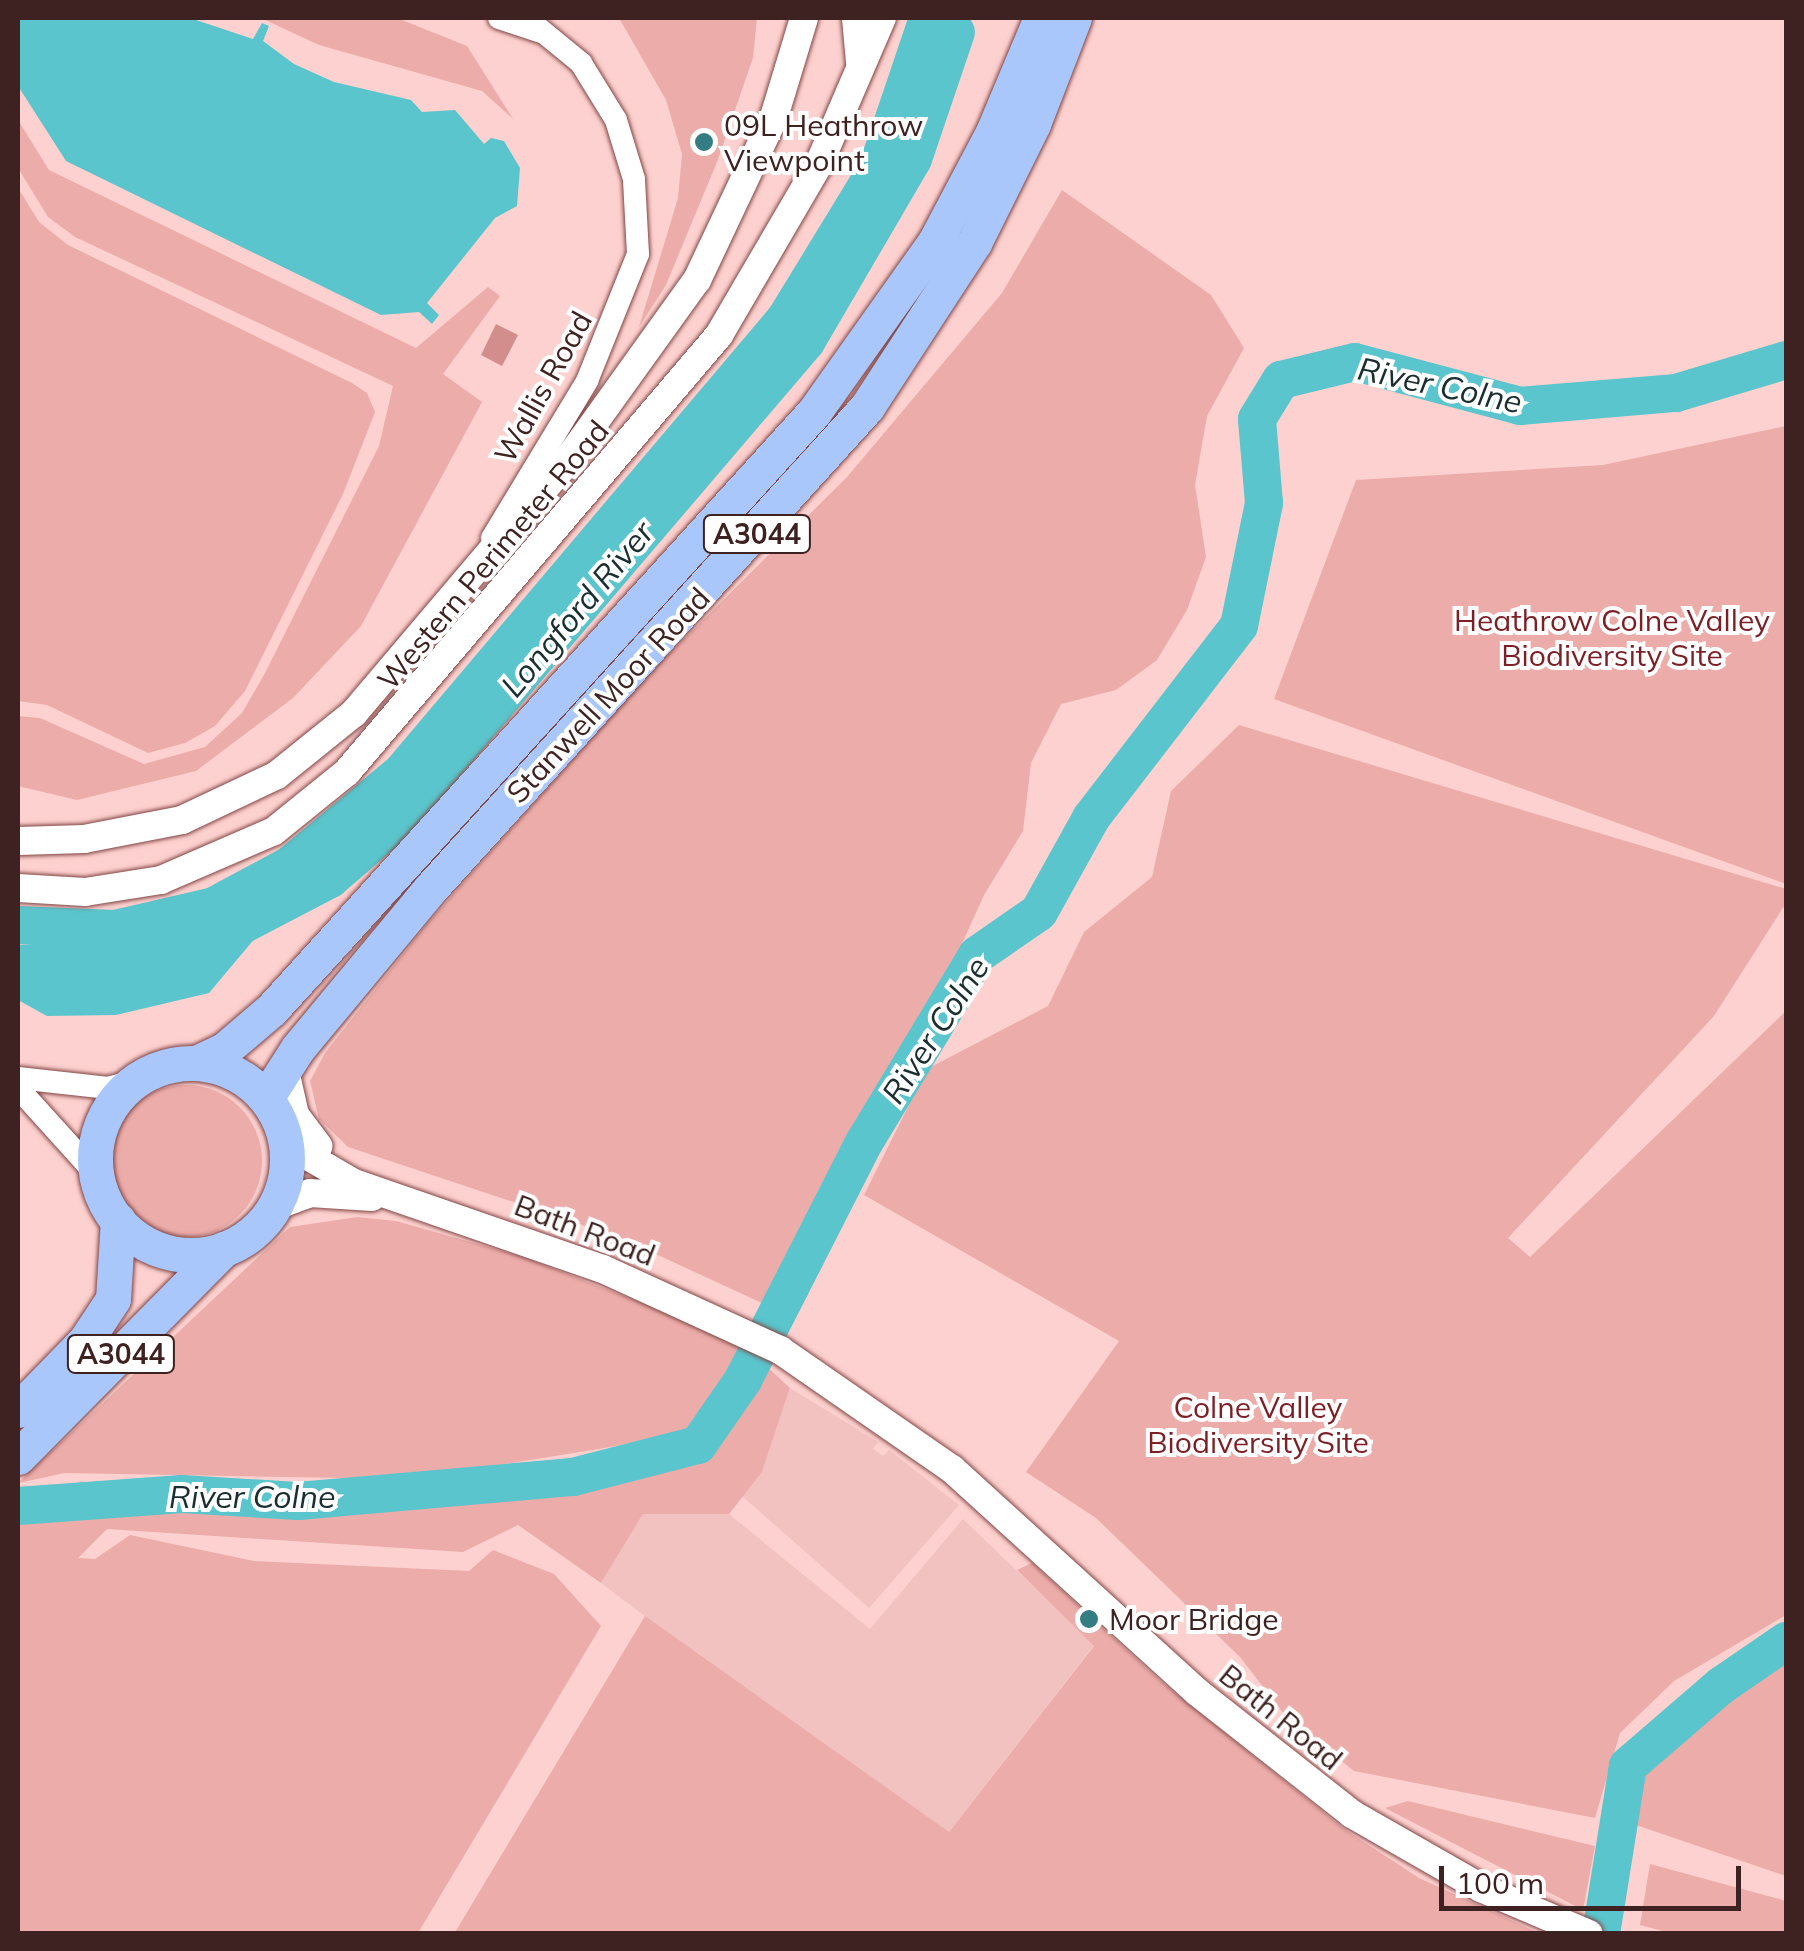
<!DOCTYPE html>
<style>
body{margin:0}
#map{position:relative;width:1804px;height:1951px;overflow:hidden;background:#fdd1cf;font-family:Mulish,sans-serif}
div>[style]{position:absolute}
.built>*{inset:0;background:#f1c2c0}
.green>*{inset:0;background:#ecadaa}
.round{border-radius:50%}
.water>*{inset:0;background:#5ac5cc}
.river>*{height:38px;margin:-19px;padding:0 19px;transform-origin:19px;border-radius:19px;background:#5ac5cc}
.building>*{inset:0;background:#d28e8c}
.roads{filter:drop-shadow(0 0 2px #814544) drop-shadow(0 0 2px #814544)}
.minor>*{height:22px;margin:-11px;padding:0 11px;transform-origin:11px;border-radius:11px;background:#fff}
.tertiary>*{height:28px;margin:-14px;padding:0 14px;transform-origin:14px;border-radius:14px;background:#fff}
.primary>*{height:35px;margin:-17.5px;padding:0 17.5px;transform-origin:17.5px;border-radius:17.5px;background:#aac7fb}
.primary>.ring{margin:-17.5px;padding:0;box-sizing:content-box;background:none;border:35px solid #aac7fb;border-radius:50%}
.dots>*{width:28px;height:28px;translate:-50% -50%;box-sizing:border-box;border:5px solid #fefefe;border-radius:50%}
span{translate:-50% -50%;white-space:nowrap;text-align:center;line-height:1.15;-webkit-text-stroke:8px #fefefe;paint-order:stroke}
.shield-label span{padding:2px 8px;background:#fefefe;border:2px solid;border-radius:8px;-webkit-text-stroke-width:0}
.shield-label{font-size:28px;color:#3d2221;font-weight:700}
.poi-label{font-size:30px;color:#3d2221}
.left{translate:0 -50%;text-align:left}
.street-label{font-size:30px;color:#3d2221}
.park-label{font-size:30px;color:#7d1f26}
.water-label{font-size:32px;color:#1a2e2f;font-style:italic}
.frame{position:absolute;inset:0;border:20px solid #3d2221;pointer-events:none}
.scale{position:absolute;left:1439px;top:1866px;width:302px;height:45px;box-sizing:border-box;border:5px solid #3d2221;border-top:0;padding-left:12px;font-size:30px;line-height:35px;white-space:nowrap;color:#3d2221;-webkit-text-stroke:8px #fefefe;paint-order:stroke}
</style>
<div id="map">
<div class="built">
<div style="clip-path:polygon(790px 1388px,878px 1442px,873px 1449px,883px 1456px,889px 1450px,959px 1505px,869px 1608px,742px 1496px,762px 1472px)"></div>
<div style="clip-path:polygon(643px 1514px,729px 1514px,870px 1629px,963px 1519px,1094px 1645px,948px 1833px,787px 1723px,601px 1583px)"></div>
</div>
<div class="green">
<div style="clip-path:polygon(261px 18px,397px 18px,467px 46px,513px 119px,482px 91px,319px 45px)"></div>
<div style="clip-path:polygon(619px 18px,757px 18px,753px 58px,717px 162px,666px 285px,639px 327px,678px 198px,682px 154px,666px 100px)"></div>
<div style="clip-path:polygon(18px 120px,49px 170px,416px 348px,488px 287px,500px 296px,443px 374px,482px 402px,361px 626px,293px 698px,196px 771px,77px 800px,18px 786px,18px 716px,40px 718px,144px 764px,205px 747px,242px 713px,264px 675px,379px 446px,393px 386px,75px 237px,48px 217px,18px 168px)"></div>
<div style="clip-path:polygon(18px 188px,39px 222px,68px 245px,352px 383px,367px 393px,375px 412px,343px 494px,245px 691px,215px 726px,185px 743px,148px 753px,47px 705px,18px 701px)"></div>
<div style="clip-path:polygon(1062px 190px,1211px 295px,1244px 348px,1207px 416px,1195px 485px,1206px 557px,1187px 610px,1157px 660px,1116px 690px,1061px 704px,1031px 763px,1023px 831px,984px 895px,931px 1012px,923px 1012px,929px 1018px,852px 1134px,764px 1304px,621px 1238px,348px 1147px,319px 1119px,310px 1081px,325px 1053px,426px 925px,647px 676px,847px 477px,1002px 293px)"></div>
<div style="clip-path:polygon(1786px 426px,1786px 884px,1274px 699px,1356px 480px,1603px 465px)"></div>
<div style="clip-path:polygon(1239px 725px,1786px 889px,1786px 903px,1714px 1016px,1508px 1238px,1530px 1257px,1786px 1011px,1786px 1615px,1674px 1681px,1620px 1733px,1595px 1818px,1354px 1771px,1287px 1718px,1240px 1657px,1096px 1518px,1026px 1472px,1119px 1341px,864px 1195px,927px 1069px,1048px 1006px,1084px 932px,1152px 877px,1171px 791px)"></div>
<div class="round" style="left:110px;top:1085px;width:152px;height:152px"></div>
<div style="clip-path:polygon(357px 1217px,396px 1221px,523px 1257px,745px 1343px,690px 1432px,599px 1449px,468px 1470px,345px 1478px,65px 1473px,18px 1483px,290px 1227px)"></div>
<div style="clip-path:polygon(761px 1361px,790px 1388px,762px 1472px,729px 1514px,643px 1514px,601px 1583px,518px 1525px,463px 1552px,107px 1529px,78px 1558px,95px 1559px,130px 1535px,254px 1561px,469px 1571px,493px 1550px,554px 1574px,601px 1626px,418px 1933px,18px 1933px,18px 1507px,368px 1512px,515px 1498px,658px 1471px,709px 1457px)"></div>
<div style="clip-path:polygon(1032px 1563px,1159px 1680px,1344px 1829px,1419px 1878px,1539px 1933px,454px 1934px,645px 1616px,949px 1832px,1094px 1646px,1017px 1570px)"></div>
<div style="clip-path:polygon(1786px 1652px,1786px 1876px,1636px 1825px,1641px 1772px,1711px 1703px)"></div>
<div style="clip-path:polygon(1408px 1801px,1595px 1846px,1583px 1910px,1385px 1808px)"></div>
<div style="clip-path:polygon(1650px 1864px,1786px 1901px,1786px 1933px,1674px 1934px,1640px 1925px)"></div>
</div>
<div class="water">
<div style="clip-path:polygon(18px 18px,190px 18px,253px 39px,262px 23px,269px 26px,263px 41px,294px 64px,334px 82px,411px 100px,422px 112px,455px 110px,484px 144px,491px 138px,504px 141px,520px 168px,517px 206px,495px 218px,427px 303px,439px 315px,432px 324px,419px 312px,381px 315px,66px 161px,18px 86px)"></div>
<div style="clip-path:polygon(260px 902px,271px 919px,209px 993px,116px 1015px,47px 1016px,18px 1000px,18px 945px,157px 937px)"></div>
</div>
<div class="river">
<div style="left:18px;top:925px;width:97px;rotate:2.4deg"></div>
<div style="left:115px;top:929px;width:102px;rotate:-13.1deg"></div>
<div style="left:214px;top:906px;width:86px;rotate:-28.3deg"></div>
<div style="left:290px;top:865px;width:144px;rotate:-39.7deg"></div>
<div style="left:401px;top:773px;width:596px;rotate:-49.76deg"></div>
<div style="left:786px;top:318px;width:175px;rotate:-58.6deg"></div>
<div style="left:877px;top:169px;width:150px;rotate:-71.3deg"></div>
<div style="left:225px;top:934px;width:119px;rotate:-27.6deg"></div>
<div style="left:330px;top:879px;width:86px;rotate:-40.7deg"></div>
<div style="left:395px;top:823px;width:633px;rotate:-49.49deg"></div>
<div style="left:806px;top:342px;width:212px;rotate:-59.7deg"></div>
<div style="left:913px;top:159px;width:134px;rotate:-71.3deg"></div>
<div style="left:18px;top:1506px;width:164px;rotate:-4.2deg"></div>
<div style="left:182px;top:1494px;width:116px;rotate:3.5deg"></div>
<div style="left:298px;top:1501px;width:276px;rotate:-5deg"></div>
<div style="left:573px;top:1477px;width:129px;rotate:-14.4deg"></div>
<div style="left:698px;top:1445px;width:79px;rotate:-55.3deg"></div>
<div style="left:743px;top:1380px;width:268px;rotate:-63deg"></div>
<div style="left:865px;top:1141px;width:217px;rotate:-58.9deg"></div>
<div style="left:977px;top:955px;width:75px;rotate:-34.7deg"></div>
<div style="left:1039px;top:912px;width:107px;rotate:-61deg"></div>
<div style="left:1091px;top:818px;width:242px;rotate:-52.4deg"></div>
<div style="left:1239px;top:626px;width:126px;rotate:-78.5deg"></div>
<div style="left:1264px;top:503px;width:84px;rotate:-94.8deg"></div>
<div style="left:1257px;top:419px;width:46px;rotate:-58.4deg"></div>
<div style="left:1281px;top:380px;width:76px;rotate:-13.7deg"></div>
<div style="left:1355px;top:362px;width:171px;rotate:14.9deg"></div>
<div style="left:1520px;top:406px;width:157px;rotate:-4.8deg"></div>
<div style="left:1676px;top:393px;width:115px;rotate:-16.7deg"></div>
<div style="left:1601px;top:1934px;width:170px;rotate:-80.9deg"></div>
<div style="left:1628px;top:1766px;width:124px;rotate:-40.8deg"></div>
<div style="left:1722px;top:1685px;width:78px;rotate:-34.5deg"></div>
</div>
<div class="building">
<div style="clip-path:polygon(496px 324px,518px 335px,502px 366px,481px 355px)"></div>
</div>
<div class="roads">
<div class="minor">
<div style="left:499px;top:18px;width:44px;rotate:18.4deg"></div>
<div style="left:492px;top:538px;width:184px;rotate:-58.8deg"></div>
<div style="left:587px;top:381px;width:137px;rotate:-68.1deg"></div>
<div style="left:638px;top:254px;width:75px;rotate:-93.1deg"></div>
<div style="left:634px;top:179px;width:62px;rotate:-107deg"></div>
<div style="left:616px;top:120px;width:67px;rotate:-121.6deg"></div>
<div style="left:581px;top:63px;width:71px;rotate:-140.7deg"></div>
<div style="left:18px;top:1078px;width:91px;rotate:6.3deg"></div>
<div style="left:108px;top:1088px;width:30px;rotate:-15deg"></div>
<div style="left:18px;top:1088px;width:112px;rotate:47.9deg"></div>
</div>
<div class="tertiary">
<div style="left:856px;top:18px;width:44px;rotate:84.8deg"></div>
<div style="left:18px;top:841px;width:66px;rotate:-1.7deg"></div>
<div style="left:84px;top:839px;width:100px;rotate:-11deg"></div>
<div style="left:182px;top:820px;width:105px;rotate:-25.3deg"></div>
<div style="left:277px;top:775px;width:99px;rotate:-38.8deg"></div>
<div style="left:354px;top:713px;width:320px;rotate:-49.7deg"></div>
<div style="left:561px;top:469px;width:233px;rotate:-54.3deg"></div>
<div style="left:697px;top:280px;width:180px;rotate:-64.7deg"></div>
<div style="left:774px;top:117px;width:103px;rotate:-73.1deg"></div>
<div style="left:18px;top:888px;width:67px;rotate:3.4deg"></div>
<div style="left:85px;top:892px;width:77px;rotate:-9deg"></div>
<div style="left:161px;top:880px;width:123px;rotate:-23.4deg"></div>
<div style="left:274px;top:831px;width:94px;rotate:-38.9deg"></div>
<div style="left:347px;top:772px;width:574px;rotate:-49.59deg"></div>
<div style="left:719px;top:335px;width:198px;rotate:-59.7deg"></div>
<div style="left:819px;top:164px;width:159px;rotate:-66.7deg"></div>
<div style="left:284px;top:1066px;width:50px;rotate:77.3deg"></div>
<div style="left:295px;top:1115px;width:39px;rotate:53deg"></div>
<div style="left:283px;top:1129px;width:35px;rotate:49deg"></div>
<div style="left:306px;top:1155px;width:56px;rotate:30.3deg"></div>
<div style="left:354px;top:1183px;width:263px;rotate:19.1deg"></div>
<div style="left:603px;top:1269px;width:195px;rotate:24.6deg"></div>
<div style="left:780px;top:1350px;width:209px;rotate:34.7deg"></div>
<div style="left:952px;top:1469px;width:331px;rotate:42.3deg"></div>
<div style="left:1197px;top:1692px;width:197px;rotate:38.2deg"></div>
<div style="left:1352px;top:1814px;width:149px;rotate:29.8deg"></div>
<div style="left:1481px;top:1888px;width:117px;rotate:23.1deg"></div>
<div style="left:275px;top:1206px;width:37px;rotate:-20deg"></div>
<div style="left:310px;top:1193px;width:62px;rotate:3.7deg"></div>
</div>
<div class="primary">
<div style="left:196px;top:1063px;width:31px;rotate:-25deg"></div>
<div style="left:224px;top:1050px;width:63px;rotate:-40.5deg"></div>
<div style="left:272px;top:1009px;width:806px;rotate:-47.76deg"></div>
<div style="left:814px;top:412px;width:209px;rotate:-54.6deg"></div>
<div style="left:935px;top:242px;width:124px;rotate:-62.2deg"></div>
<div style="left:993px;top:132px;width:124px;rotate:-67.2deg"></div>
<div class="ring" style="left:95px;top:1063px;width:157px;height:157px"></div>
<div style="left:266px;top:1098px;width:59px;rotate:-57.4deg"></div>
<div style="left:298px;top:1048px;width:208px;rotate:-50.3deg"></div>
<div style="left:431px;top:888px;width:649px;rotate:-47.81deg"></div>
<div style="left:867px;top:407px;width:196px;rotate:-56.9deg"></div>
<div style="left:974px;top:243px;width:133px;rotate:-63.6deg"></div>
<div style="left:1033px;top:124px;width:114px;rotate:-68.9deg"></div>
<div style="left:18px;top:1410px;width:98px;rotate:-45.8deg"></div>
<div style="left:86px;top:1340px;width:49px;rotate:-56.6deg"></div>
<div style="left:113px;top:1299px;width:79px;rotate:-86.4deg"></div>
<div style="left:18px;top:1457px;width:293px;rotate:-45.3deg"></div>
</div>
</div>
<div class="dots">
<div style="left:704px;top:142px;background:#347d82"></div>
<div style="left:1089px;top:1619px;background:#347d82"></div>
</div>
<div class="shield-label">
<span style="left:757px;top:534px">A3044</span>
<span style="left:121px;top:1354px">A3044</span>
</div>
<div class="poi-label">
<span class="left" style="left:724px;top:142px">09L Heathrow<br>Viewpoint</span>
<span class="left" style="left:1109px;top:1619px">Moor Bridge</span>
</div>
<div class="street-label">
<span style="left:543px;top:387px;rotate:-61deg">Wallis Road</span>
<span style="left:493px;top:555px;rotate:-50deg">Western Perimeter Road</span>
<span style="left:608px;top:695px;rotate:-47deg">Stanwell Moor Road</span>
<span style="left:585px;top:1230px;rotate:21deg">Bath Road</span>
<span style="left:1281px;top:1717px;rotate:39deg">Bath Road</span>
</div>
<div class="park-label">
<span style="left:1612px;top:637px">Heathrow Colne Valley<br>Biodiversity Site</span>
<span style="left:1258px;top:1424px">Colne Valley<br>Biodiversity Site</span>
</div>
<div class="water-label">
<span style="left:1440px;top:385px;rotate:12deg">River Colne</span>
<span style="left:577px;top:609px;rotate:-50deg">Longford River</span>
<span style="left:935px;top:1030px;rotate:-57deg">River Colne</span>
<span style="left:252px;top:1496px">River Colne</span>
</div>
<div class="frame"></div>
<div class="scale">100 m</div>
</div>
